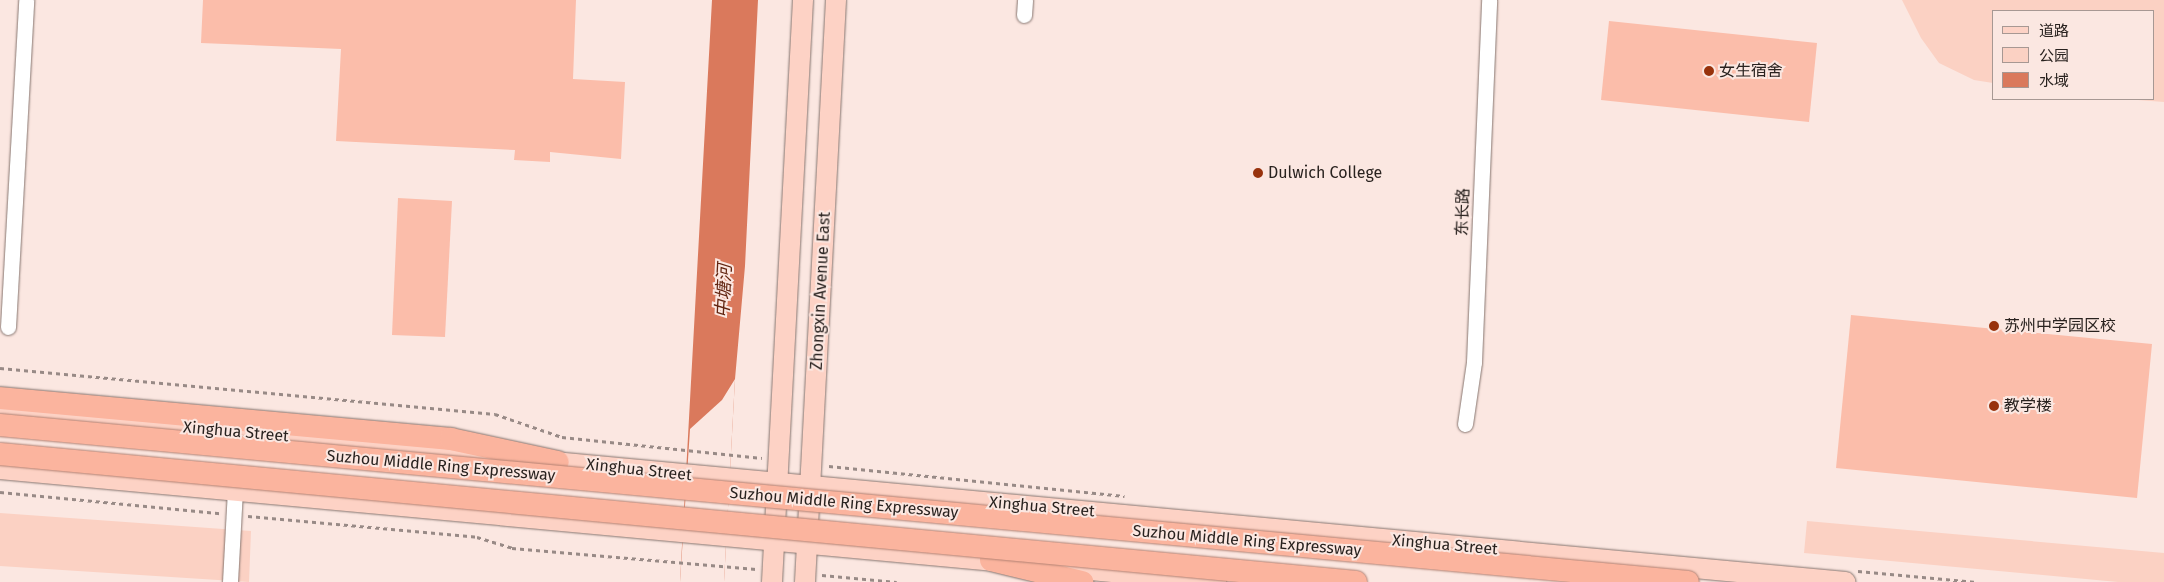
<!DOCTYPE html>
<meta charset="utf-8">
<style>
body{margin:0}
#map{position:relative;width:2164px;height:582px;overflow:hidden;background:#fbe7e1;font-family:"Fira Sans","Noto Sans SC",sans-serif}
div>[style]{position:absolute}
.green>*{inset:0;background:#fbd1c3}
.water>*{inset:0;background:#da795c}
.pier>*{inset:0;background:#fbe7e1}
.building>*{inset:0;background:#fbbdaa}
.path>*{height:2.5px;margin-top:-1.25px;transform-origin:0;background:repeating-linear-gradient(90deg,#988a86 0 4px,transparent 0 8px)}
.roads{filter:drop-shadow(0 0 1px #877670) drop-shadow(0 0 1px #877670)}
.minor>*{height:15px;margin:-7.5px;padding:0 7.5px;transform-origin:7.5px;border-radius:7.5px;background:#fff}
.major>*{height:20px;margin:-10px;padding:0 10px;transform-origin:10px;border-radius:10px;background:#fdd2c5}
.highway>*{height:22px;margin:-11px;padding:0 11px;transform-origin:11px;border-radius:11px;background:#fbb49e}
.bridges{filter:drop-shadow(0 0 1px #b28172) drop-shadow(0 0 1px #b28172)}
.highway-bridge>*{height:22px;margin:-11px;padding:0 11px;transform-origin:11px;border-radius:11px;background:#fbb49e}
.dots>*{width:14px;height:14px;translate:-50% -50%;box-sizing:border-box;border:2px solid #fbe7e1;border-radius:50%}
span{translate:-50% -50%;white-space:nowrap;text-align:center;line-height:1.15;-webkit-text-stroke:4px #fbe7e1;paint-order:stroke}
.poi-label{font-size:16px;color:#29221f}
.left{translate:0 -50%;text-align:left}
.street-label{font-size:16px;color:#29221f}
.water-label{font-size:18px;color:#622511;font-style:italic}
.legend{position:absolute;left:1992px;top:10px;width:162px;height:90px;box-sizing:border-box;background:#fbe7e1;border:1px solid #a79893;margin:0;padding:6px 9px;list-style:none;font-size:15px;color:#29221f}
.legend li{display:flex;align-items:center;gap:10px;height:25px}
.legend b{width:25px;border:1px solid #a79893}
</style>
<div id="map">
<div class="green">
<div style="clip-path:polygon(1902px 0,2164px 0,2164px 102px,2125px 99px,2153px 99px,2153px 11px,1993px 11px,1993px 83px,1974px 80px,1939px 63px,1921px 38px)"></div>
<div style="clip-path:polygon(0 513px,251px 531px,249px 582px,0 566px)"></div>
<div style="clip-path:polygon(1807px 521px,2164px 553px,2164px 582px,2118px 582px,1804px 553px)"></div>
</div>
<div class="water">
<div style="clip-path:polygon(712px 0,758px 0,745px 266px,735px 379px,724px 582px,680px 582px)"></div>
</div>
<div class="pier">
<div style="clip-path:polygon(735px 379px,724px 582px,680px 582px,690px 429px,722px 400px)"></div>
</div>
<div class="building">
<div style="clip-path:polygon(203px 0,576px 0,573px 79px,625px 82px,621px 159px,550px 152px,550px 162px,514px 160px,515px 150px,336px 141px,341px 49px,201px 43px)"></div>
<div style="clip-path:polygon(1609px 21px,1817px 43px,1809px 122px,1601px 100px)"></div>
<div style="clip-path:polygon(398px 198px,452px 201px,445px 337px,392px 335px)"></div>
<div style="clip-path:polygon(1851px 315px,2152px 344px,2137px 498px,1836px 468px)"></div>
</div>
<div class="path">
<div style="left:0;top:368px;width:497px;rotate:5.3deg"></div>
<div style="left:495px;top:414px;width:71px;rotate:18.9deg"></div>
<div style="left:562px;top:437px;width:201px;rotate:6deg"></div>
<div style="left:829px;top:466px;width:297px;rotate:5.8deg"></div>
<div style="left:0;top:492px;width:221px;rotate:5.5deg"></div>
<div style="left:248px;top:516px;width:230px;rotate:5.2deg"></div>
<div style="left:477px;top:537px;width:37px;rotate:17deg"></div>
<div style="left:512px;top:548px;width:245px;rotate:4.9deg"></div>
<div style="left:1858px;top:571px;width:119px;rotate:5.3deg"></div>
<div style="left:822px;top:575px;width:75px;rotate:5.3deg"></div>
</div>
<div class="roads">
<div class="minor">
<div style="left:1024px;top:15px;width:15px;rotate:-86deg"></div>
<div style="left:8px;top:327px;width:327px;rotate:-86.8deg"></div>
<div style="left:1465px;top:424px;width:63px;rotate:-81.7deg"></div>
<div style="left:1474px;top:362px;width:362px;rotate:-87.6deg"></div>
<div style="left:230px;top:582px;width:92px;rotate:-86.9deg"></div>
</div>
<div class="major">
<div style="left:0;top:411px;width:494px;rotate:5.2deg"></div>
<div style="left:543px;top:461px;width:1308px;rotate:5.31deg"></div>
<div style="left:0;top:469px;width:1010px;rotate:5.28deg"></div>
<div style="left:1048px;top:566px;width:169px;rotate:5.4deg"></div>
<div style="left:772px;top:582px;width:583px;rotate:-86.95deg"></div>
<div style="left:805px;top:582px;width:583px;rotate:-86.95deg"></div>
</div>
<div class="highway">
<div style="left:0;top:398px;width:453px;rotate:5.2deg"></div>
<div style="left:451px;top:439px;width:109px;rotate:12.1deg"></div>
<div style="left:991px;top:560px;width:94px;rotate:13.6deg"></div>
</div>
</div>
<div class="bridges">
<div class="highway-bridge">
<div style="left:0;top:425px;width:1695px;rotate:5.31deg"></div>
<div style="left:0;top:454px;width:1362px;rotate:5.39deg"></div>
</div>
</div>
<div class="dots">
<div style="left:1709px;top:71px;background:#98320c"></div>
<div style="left:1258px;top:173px;background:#98320c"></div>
<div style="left:1994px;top:326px;background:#98320c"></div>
<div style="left:1994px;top:406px;background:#98320c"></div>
</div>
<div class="poi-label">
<span class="left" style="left:1719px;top:71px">女生宿舍</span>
<span class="left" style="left:1268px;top:173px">Dulwich College</span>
<span class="left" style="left:2004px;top:326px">苏州中学园区校</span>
<span class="left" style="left:2004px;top:406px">教学楼</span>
</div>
<div class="street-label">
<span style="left:1463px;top:212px;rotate:-88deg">东长路</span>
<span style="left:821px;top:291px;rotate:-87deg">Zhongxin Avenue East</span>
<span style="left:236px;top:432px;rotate:5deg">Xinghua Street</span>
<span style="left:441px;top:466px;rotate:5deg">Suzhou Middle Ring Expressway</span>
<span style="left:639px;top:470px;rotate:6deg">Xinghua Street</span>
<span style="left:844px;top:503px;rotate:5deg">Suzhou Middle Ring Expressway</span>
<span style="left:1042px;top:507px;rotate:5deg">Xinghua Street</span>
<span style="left:1247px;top:541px;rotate:5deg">Suzhou Middle Ring Expressway</span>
<span style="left:1445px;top:545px;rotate:5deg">Xinghua Street</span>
</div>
<div class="water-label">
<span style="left:724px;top:291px;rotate:-87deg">中塘河</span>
</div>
<ul class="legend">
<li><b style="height:6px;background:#fdd2c5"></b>道路</li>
<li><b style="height:14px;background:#fbd1c3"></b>公园</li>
<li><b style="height:14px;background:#da795c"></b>水域</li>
</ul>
</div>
